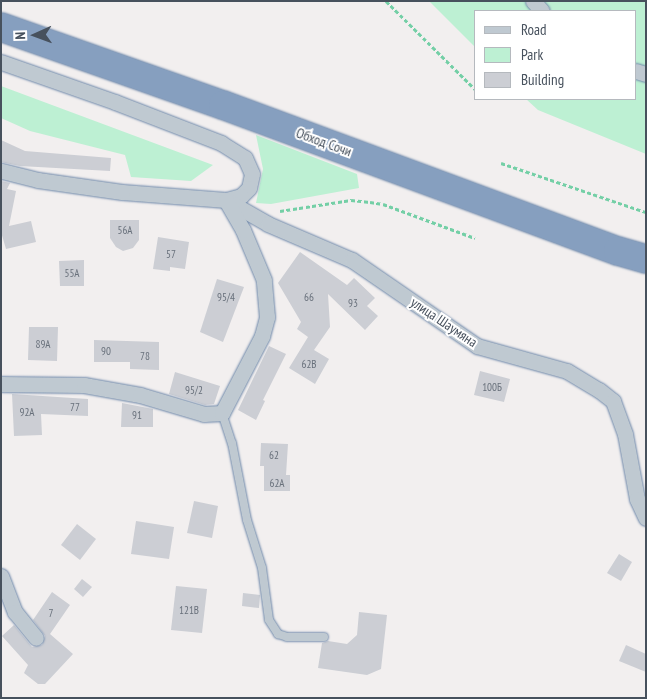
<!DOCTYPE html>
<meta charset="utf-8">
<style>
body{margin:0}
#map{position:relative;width:647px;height:699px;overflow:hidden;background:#f2efef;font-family:"PT Sans Narrow",sans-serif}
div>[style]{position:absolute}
.green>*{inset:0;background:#bdf0d3}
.building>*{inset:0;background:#ccced4}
.path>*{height:3px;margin-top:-1.5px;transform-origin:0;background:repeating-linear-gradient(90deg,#74cfa6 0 4px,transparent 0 6.5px)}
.roads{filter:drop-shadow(0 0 1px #718aab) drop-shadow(0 0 1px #718aab)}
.lane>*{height:8px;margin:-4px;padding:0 4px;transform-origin:4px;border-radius:4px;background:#bfc9d1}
.street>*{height:15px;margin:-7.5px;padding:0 7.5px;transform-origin:7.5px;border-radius:7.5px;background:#bfc9d1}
.highway>*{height:28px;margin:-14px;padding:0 14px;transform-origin:14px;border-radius:14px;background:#869fbf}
span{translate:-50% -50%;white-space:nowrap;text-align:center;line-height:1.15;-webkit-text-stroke:4px #fff;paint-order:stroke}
.number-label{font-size:11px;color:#68707b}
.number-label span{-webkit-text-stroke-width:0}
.street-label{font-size:14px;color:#47515d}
.frame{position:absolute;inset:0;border:2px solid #47515d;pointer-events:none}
.legend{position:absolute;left:474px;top:10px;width:162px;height:90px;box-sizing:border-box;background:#fff;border:1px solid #b5b9be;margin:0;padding:6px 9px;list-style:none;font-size:15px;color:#47515d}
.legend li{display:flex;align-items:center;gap:10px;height:25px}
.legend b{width:25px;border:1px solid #b5b9be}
.north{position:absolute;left:10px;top:10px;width:50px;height:50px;-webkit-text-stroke:4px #fff;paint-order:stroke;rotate:268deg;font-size:14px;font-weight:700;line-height:20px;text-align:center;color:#47515d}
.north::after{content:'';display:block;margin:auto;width:18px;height:22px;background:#47515d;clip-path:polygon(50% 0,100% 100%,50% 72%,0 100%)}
</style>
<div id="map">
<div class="green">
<div style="clip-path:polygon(429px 1px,646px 1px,646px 154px,538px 110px,526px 99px,636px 99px,636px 11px,476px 11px,476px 48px)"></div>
<div style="clip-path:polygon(1px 86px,213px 165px,191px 181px,131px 177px,125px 155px,30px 131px,1px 118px)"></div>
<div style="clip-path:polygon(256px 135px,357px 174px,359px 188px,271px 204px,256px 203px,263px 169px)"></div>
</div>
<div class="building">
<div style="clip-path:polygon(1px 140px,25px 151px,111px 158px,110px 171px,20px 166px,1px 162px)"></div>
<div style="clip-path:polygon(1px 181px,10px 183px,7px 189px,16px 191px,9px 226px,31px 221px,36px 242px,6px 249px,1px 232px)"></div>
<div style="clip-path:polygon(110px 220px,139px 220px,139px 240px,133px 248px,123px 251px,116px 247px,110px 238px)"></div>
<div style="clip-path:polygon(158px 237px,189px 242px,185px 269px,170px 267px,170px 271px,153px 269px)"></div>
<div style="clip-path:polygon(300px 252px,347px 285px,354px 278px,375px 298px,367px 306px,378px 316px,365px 330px,328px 294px,330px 327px,314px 350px,329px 359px,315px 384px,289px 368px,308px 337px,297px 329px,301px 322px,278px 283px)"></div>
<div style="clip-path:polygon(84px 260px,84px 286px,60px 286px,59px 261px)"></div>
<div style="clip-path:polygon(217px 279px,244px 287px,223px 342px,200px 332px)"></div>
<div style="clip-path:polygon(29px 327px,58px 327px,57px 361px,28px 360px)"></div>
<div style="clip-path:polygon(94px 340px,159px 342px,159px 370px,130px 369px,130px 362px,94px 362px)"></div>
<div style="clip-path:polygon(269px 346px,286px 354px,263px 400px,265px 401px,256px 420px,238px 410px)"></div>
<div style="clip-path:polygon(480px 371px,510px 379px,504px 402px,474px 395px)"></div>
<div style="clip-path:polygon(175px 372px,220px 386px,214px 404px,205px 405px,169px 394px)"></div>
<div style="clip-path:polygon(12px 394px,88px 399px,88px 416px,41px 414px,42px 435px,14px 436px)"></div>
<div style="clip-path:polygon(122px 403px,153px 409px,153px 427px,121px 427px)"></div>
<div style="clip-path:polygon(261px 443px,288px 444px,286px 475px,290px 475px,290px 491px,264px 491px,264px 466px,260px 466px)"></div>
<div style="clip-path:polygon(194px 501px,218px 506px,212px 538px,187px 533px)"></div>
<div style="clip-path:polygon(136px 521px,174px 527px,169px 559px,131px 554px)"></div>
<div style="clip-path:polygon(77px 524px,96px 539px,80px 560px,61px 545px)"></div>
<div style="clip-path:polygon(619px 554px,632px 562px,621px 581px,607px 573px)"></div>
<div style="clip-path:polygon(82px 579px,92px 587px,83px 597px,74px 589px)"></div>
<div style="clip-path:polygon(176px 586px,207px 589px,202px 633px,171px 630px)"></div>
<div style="clip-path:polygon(52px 592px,70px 605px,50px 634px,73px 654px,45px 684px,38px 684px,24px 673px,28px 665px,2px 636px,14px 625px,32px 647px,42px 645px,45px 636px,33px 620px)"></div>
<div style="clip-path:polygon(243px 593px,260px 595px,259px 608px,242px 606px)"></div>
<div style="clip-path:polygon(359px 612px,387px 615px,381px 669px,367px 675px,318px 668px,322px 643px,328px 641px,347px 644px,357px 635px)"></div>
<div style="clip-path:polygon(626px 645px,646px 654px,646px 672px,619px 661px)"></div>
</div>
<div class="path">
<div style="left:386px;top:1px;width:127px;rotate:44.7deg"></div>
<div style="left:501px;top:163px;width:153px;rotate:18.7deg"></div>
<div style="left:280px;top:211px;width:72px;rotate:-8.8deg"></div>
<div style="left:351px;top:200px;width:19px;rotate:6deg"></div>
<div style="left:370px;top:202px;width:13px;rotate:9deg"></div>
<div style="left:383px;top:204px;width:98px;rotate:20.3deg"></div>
</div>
<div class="roads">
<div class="lane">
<div style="left:222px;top:413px;width:32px;rotate:72deg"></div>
<div style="left:232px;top:443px;width:78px;rotate:79deg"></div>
<div style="left:247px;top:520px;width:50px;rotate:72.6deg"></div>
<div style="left:262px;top:568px;width:52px;rotate:82.3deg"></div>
<div style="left:269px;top:620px;width:17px;rotate:57deg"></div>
<div style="left:278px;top:634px;width:9px;rotate:18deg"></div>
<div style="left:287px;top:637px;width:37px"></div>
</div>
<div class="street">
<div style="left:533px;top:1px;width:13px;rotate:48deg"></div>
<div style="left:1px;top:62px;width:121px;rotate:19.3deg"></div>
<div style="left:115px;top:102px;width:114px;rotate:21.1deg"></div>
<div style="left:221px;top:143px;width:28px;rotate:32deg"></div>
<div style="left:245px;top:158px;width:17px;rotate:66deg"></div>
<div style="left:252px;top:174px;width:14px;rotate:102deg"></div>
<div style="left:249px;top:188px;width:11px;rotate:135deg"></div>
<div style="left:241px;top:196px;width:16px;rotate:165deg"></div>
<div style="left:226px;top:200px;width:104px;rotate:-175.6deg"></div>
<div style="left:122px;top:192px;width:85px;rotate:-171.9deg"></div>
<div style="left:38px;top:180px;width:38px;rotate:-166deg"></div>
<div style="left:636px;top:71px;width:10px;rotate:17deg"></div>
<div style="left:226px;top:200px;width:48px;rotate:29.7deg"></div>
<div style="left:268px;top:224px;width:91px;rotate:23.2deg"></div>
<div style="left:352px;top:260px;width:152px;rotate:34.5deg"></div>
<div style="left:477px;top:346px;width:93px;rotate:15.5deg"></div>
<div style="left:567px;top:371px;width:37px;rotate:31deg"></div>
<div style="left:599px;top:390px;width:18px;rotate:38deg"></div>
<div style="left:613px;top:401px;width:35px;rotate:70deg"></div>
<div style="left:625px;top:434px;width:66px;rotate:79.5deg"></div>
<div style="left:637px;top:499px;width:21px;rotate:65deg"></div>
<div style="left:1px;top:384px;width:83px;rotate:0.7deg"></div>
<div style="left:84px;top:385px;width:57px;rotate:10.1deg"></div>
<div style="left:140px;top:395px;width:67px;rotate:16.5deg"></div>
<div style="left:204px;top:414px;width:18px;rotate:-3deg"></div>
<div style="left:222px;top:413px;width:87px;rotate:-62.5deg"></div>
<div style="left:262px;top:336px;width:20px;rotate:-75deg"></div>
<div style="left:267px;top:317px;width:37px;rotate:-95deg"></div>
<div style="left:264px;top:280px;width:54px;rotate:-112.8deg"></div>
<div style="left:243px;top:230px;width:34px;rotate:-120deg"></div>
<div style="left:1px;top:576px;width:39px;rotate:69deg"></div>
<div style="left:15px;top:612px;width:33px;rotate:51deg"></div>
</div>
<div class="highway">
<div style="left:1px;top:27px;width:235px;rotate:19.4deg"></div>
<div style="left:223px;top:105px;width:421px;rotate:20.3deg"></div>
<div style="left:618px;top:251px;width:29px;rotate:16deg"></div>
</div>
</div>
<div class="number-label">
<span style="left:125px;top:230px">56А</span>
<span style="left:171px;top:254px">57</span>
<span style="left:72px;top:273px">55А</span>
<span style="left:226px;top:297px">95/4</span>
<span style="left:309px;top:297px">66</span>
<span style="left:353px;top:303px">93</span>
<span style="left:43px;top:344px">89А</span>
<span style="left:106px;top:351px">90</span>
<span style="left:145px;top:356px">78</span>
<span style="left:309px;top:364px">62В</span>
<span style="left:492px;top:387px">100Б</span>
<span style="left:194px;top:390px">95/2</span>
<span style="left:75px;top:407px">77</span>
<span style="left:27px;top:412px">92А</span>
<span style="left:137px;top:415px">91</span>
<span style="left:274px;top:455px">62</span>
<span style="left:277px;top:483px">62А</span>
<span style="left:189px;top:610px">121В</span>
<span style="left:51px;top:613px">7</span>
</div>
<div class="street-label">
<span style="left:324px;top:142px;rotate:20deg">Обход Сочи</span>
<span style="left:444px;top:322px;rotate:34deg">улица Шаумяна</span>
</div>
<div class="frame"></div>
<ul class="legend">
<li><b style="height:6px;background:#bfc9d1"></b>Road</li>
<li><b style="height:14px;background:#bdf0d3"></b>Park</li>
<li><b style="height:14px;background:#ccced4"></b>Building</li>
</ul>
<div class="north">N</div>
</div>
